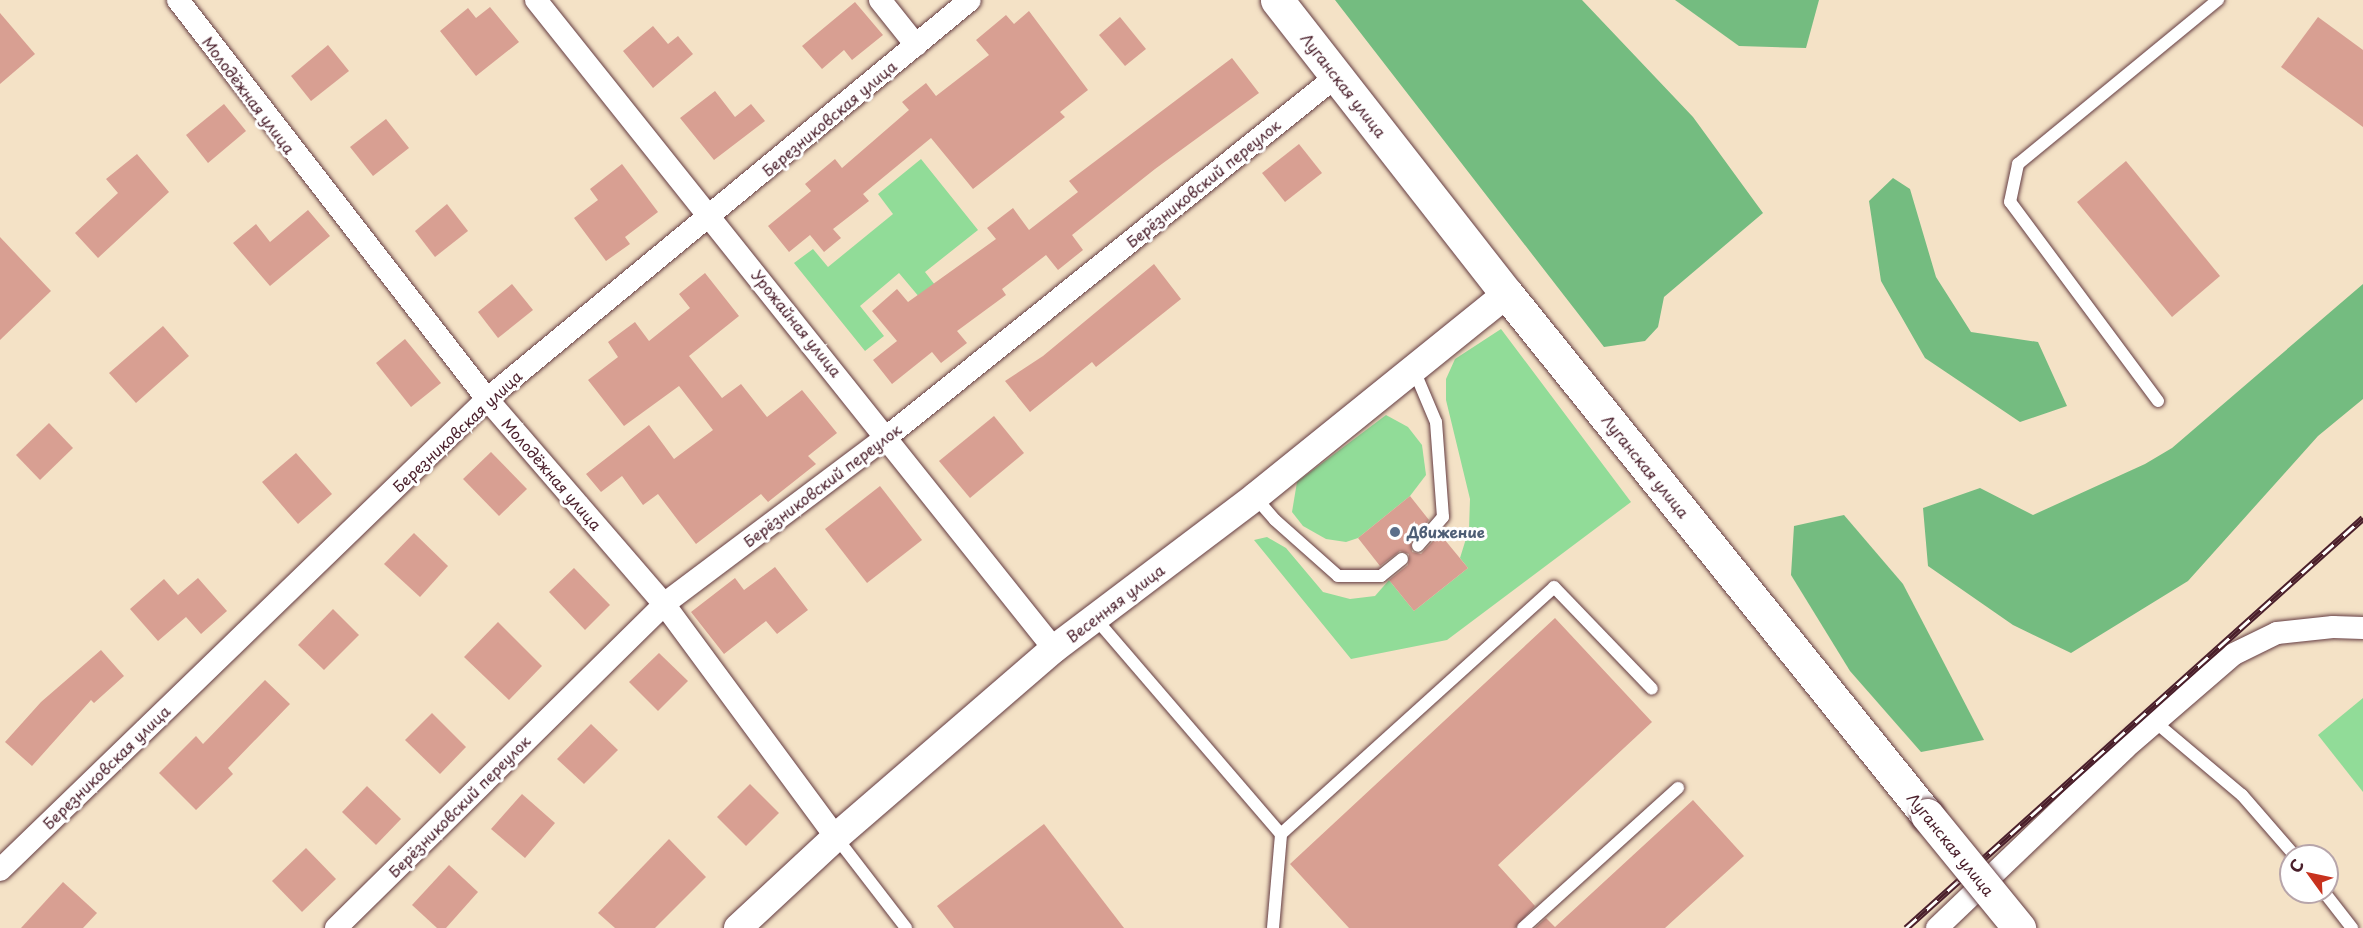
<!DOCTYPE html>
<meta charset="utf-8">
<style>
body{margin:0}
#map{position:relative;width:2363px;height:928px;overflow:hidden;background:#f4e2c6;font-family:"Playpen Sans",sans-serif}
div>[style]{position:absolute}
.green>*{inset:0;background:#91dc98}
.forest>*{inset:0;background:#74bc80}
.building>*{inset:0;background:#d89f92}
.roads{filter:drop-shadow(0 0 2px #643c42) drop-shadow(0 0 2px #643c42)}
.service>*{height:12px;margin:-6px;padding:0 6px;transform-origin:6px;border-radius:6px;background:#fff}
.minor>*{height:22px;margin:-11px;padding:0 11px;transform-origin:11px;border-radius:11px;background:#fff}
.tertiary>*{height:28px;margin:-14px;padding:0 14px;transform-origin:14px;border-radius:14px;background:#fff}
.trunk>*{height:33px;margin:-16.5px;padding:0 16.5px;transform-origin:16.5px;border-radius:16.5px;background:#fff}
.rail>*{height:7px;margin-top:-3.5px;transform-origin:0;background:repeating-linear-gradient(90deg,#fff 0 14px,#4a1f2b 0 28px);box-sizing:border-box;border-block:2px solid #4a1f2b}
.bridges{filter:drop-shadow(0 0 2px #643c42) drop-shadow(0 0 2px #643c42)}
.trunk-bridge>*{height:33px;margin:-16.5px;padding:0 16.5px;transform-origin:16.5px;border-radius:16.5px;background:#fff}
.dots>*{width:16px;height:16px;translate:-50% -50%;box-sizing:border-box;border:3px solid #fff;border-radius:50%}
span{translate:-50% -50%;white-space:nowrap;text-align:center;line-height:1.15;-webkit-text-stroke:6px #fff;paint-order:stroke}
.street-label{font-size:15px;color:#4a1f2b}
.service-label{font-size:15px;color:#4e5e75;font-weight:700}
.left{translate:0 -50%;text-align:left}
.north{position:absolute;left:2279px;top:844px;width:60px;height:60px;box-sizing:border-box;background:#fff;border:2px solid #b7a5aa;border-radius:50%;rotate:303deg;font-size:16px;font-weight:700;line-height:24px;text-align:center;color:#4a1f2b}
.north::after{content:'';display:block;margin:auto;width:21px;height:27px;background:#c8321e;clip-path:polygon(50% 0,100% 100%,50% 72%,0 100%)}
</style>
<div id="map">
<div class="green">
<div style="clip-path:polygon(921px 159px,978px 230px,925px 272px,935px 285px,920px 298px,899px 273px,860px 306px,884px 336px,865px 351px,794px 263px,813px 249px,828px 267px,893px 214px,878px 194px)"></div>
<div style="clip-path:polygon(1501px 329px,1631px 502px,1447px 640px,1351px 659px,1254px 540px,1267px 537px,1286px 548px,1323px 592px,1350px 599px,1375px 596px,1389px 580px,1414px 611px,1468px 568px,1460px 558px,1469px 529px,1470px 499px,1446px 400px,1446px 379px,1455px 359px)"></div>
<div style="clip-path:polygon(1386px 415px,1408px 427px,1422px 445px,1426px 475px,1410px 496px,1358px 538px,1346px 542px,1326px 539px,1303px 526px,1292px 512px,1297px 482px)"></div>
<div style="clip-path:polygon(2363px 698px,2363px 792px,2318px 735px)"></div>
</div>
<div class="forest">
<div style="clip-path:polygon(1335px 0,1582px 0,1693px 117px,1763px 213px,1664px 297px,1658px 327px,1645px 341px,1604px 347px)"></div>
<div style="clip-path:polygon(1675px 0,1819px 0,1806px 48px,1739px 46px)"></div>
<div style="clip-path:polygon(1893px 178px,1910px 189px,1936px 277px,1971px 332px,2038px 342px,2067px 406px,2020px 422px,1925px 358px,1881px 281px,1869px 201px)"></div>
<div style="clip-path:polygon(2363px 284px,2363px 399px,2318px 436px,2188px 581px,2071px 653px,2013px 625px,1928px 566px,1923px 508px,1980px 488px,2033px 515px,2145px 464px,2172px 448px)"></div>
<div style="clip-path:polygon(1844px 515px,1903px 584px,1984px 740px,1921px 752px,1850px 671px,1791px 575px,1794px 526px)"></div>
</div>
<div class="building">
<div style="clip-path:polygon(855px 2px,883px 35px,852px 60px,844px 50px,822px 69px,802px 46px)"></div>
<div style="clip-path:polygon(490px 7px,519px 42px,476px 76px,440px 31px,468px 8px,476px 18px)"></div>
<div style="clip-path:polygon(1029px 11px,1088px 90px,1060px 112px,1065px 117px,973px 189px,931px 138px,863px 194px,869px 201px,833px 229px,841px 238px,824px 252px,810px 235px,789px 252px,768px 226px,811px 191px,805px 184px,835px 159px,842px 168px,909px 110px,902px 102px,926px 83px,936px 96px,989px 55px,976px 40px,1006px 15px,1014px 24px)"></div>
<div style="clip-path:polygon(0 13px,35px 54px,0 84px)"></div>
<div style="clip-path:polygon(1120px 17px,1146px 49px,1125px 66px,1099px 35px)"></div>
<div style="clip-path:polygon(2318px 17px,2363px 50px,2363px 127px,2281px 67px)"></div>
<div style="clip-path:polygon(653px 26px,668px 44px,678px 36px,693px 54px,653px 88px,623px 51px)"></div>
<div style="clip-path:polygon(328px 45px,349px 71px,311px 101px,291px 76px)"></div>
<div style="clip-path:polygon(1232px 58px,1259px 93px,1155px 169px,1072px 235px,1083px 250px,1058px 270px,1046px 255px,1002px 289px,1006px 295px,957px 331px,967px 343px,941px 363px,932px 352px,892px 384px,873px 360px,897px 341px,872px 311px,897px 289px,908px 302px,996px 239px,987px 228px,1013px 208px,1029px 230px,1078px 192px,1069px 181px)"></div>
<div style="clip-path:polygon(715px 91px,735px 117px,751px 104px,765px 121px,714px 160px,680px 118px)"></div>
<div style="clip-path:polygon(224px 104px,246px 131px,208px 163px,186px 135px)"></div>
<div style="clip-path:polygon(386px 119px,409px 148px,373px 176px,350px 147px)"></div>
<div style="clip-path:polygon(1299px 144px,1322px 173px,1285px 202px,1262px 173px)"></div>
<div style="clip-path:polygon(137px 154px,169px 192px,98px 258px,75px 233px,118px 193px,106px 179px)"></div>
<div style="clip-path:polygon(2126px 161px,2220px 276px,2172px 317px,2077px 202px)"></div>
<div style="clip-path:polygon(622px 164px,658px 212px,625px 237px,630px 244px,606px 261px,574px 218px,598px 200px,590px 189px)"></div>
<div style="clip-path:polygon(447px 204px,468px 231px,435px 257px,415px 231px)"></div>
<div style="clip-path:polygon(308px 210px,330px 236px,270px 286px,233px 243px,256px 224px,270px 242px)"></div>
<div style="clip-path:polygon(0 237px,51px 291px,0 340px)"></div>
<div style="clip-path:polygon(1154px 264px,1181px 299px,1096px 367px,1092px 362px,1030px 412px,1005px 381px,1043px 356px)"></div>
<div style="clip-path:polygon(705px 273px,739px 316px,689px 356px,722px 398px,741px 384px,767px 417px,802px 390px,837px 433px,808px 456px,816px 464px,768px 502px,761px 494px,696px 544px,658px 494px,643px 505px,622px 476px,601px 492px,586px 474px,649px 425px,674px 459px,713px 430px,679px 386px,624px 426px,588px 380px,618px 357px,608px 342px,635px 322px,649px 341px,690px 308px,679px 294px)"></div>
<div style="clip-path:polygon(512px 284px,533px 310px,498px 338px,478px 312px)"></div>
<div style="clip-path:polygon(163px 326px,189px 356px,136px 403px,109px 373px)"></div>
<div style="clip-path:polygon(405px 339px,441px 383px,411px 407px,376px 363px)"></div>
<div style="clip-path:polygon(994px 416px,1024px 453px,970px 498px,939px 461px)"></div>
<div style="clip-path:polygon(49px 423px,73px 448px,40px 480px,16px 455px)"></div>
<div style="clip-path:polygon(491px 452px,527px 489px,499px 516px,463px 479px)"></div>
<div style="clip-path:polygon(296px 453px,332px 494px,298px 524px,262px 482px)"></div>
<div style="clip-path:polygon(880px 486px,922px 540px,867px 583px,825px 529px)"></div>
<div style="clip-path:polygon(1410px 496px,1429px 520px,1411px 541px,1412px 552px,1421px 554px,1440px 534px,1468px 568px,1414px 611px,1389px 580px,1408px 565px,1409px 554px,1400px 551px,1380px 566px,1358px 538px)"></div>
<div style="clip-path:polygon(414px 533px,448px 566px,420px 597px,384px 564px)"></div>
<div style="clip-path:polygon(775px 567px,808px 610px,777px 634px,766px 621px,724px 654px,691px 612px,735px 578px,744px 590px)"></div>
<div style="clip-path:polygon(574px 568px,610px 605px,585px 630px,549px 592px)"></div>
<div style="clip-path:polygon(198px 578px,227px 611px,201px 634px,186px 617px,158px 641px,130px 609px,164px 579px,178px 595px)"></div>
<div style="clip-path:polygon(333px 609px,359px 635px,324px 670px,298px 645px)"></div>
<div style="clip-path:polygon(1555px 618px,1652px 722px,1498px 865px,1535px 906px,1515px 928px,1349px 928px,1290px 864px)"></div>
<div style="clip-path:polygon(498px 622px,542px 666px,509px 700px,464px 657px)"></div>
<div style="clip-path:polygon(101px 650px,124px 676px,94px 703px,91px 700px,32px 766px,5px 742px,41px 702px)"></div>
<div style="clip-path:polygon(659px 653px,688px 681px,658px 711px,629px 682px)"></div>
<div style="clip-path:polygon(265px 680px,290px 704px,228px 768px,233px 774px,196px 810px,159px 773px,196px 736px,203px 744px)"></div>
<div style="clip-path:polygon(432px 713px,466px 747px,440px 774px,405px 740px)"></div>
<div style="clip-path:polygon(591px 724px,618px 750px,584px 784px,557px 759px)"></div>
<div style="clip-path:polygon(750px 784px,779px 813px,746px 846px,717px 817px)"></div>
<div style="clip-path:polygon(367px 786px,401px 819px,376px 845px,342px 812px)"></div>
<div style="clip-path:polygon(522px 794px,555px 823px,525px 858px,491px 829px)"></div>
<div style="clip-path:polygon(1693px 800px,1744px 856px,1665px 928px,1535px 928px,1546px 918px,1555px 927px)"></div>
<div style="clip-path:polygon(1044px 824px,1124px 928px,954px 928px,937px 906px)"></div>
<div style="clip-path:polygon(669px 839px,706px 877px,655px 928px,615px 928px,598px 913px)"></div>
<div style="clip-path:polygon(306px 848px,336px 879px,302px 912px,272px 881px)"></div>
<div style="clip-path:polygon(449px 865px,478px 892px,446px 928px,437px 928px,412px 905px)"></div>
<div style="clip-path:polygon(63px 882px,97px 913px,83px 928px,21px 928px)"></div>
</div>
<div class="roads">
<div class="service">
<div style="left:1414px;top:370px;width:56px;rotate:67.1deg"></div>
<div style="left:1436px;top:422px;width:95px;rotate:85.8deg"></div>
<div style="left:1443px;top:517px;width:38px;rotate:131deg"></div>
<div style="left:2158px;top:401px;width:248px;rotate:-126.6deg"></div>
<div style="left:2010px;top:202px;width:39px;rotate:-78deg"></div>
<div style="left:2018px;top:164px;width:259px;rotate:-39.4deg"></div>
<div style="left:1255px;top:497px;width:30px;rotate:49deg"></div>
<div style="left:1275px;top:520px;width:84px;rotate:41.6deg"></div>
<div style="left:1338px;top:576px;width:43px"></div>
<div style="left:1381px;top:576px;width:27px;rotate:-39deg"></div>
<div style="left:1095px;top:618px;width:285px;rotate:49.3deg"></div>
<div style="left:2154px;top:721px;width:115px;rotate:40.1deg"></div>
<div style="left:2242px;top:795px;width:81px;rotate:49deg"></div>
<div style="left:836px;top:837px;width:115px;rotate:52.4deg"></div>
<div style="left:2324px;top:892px;width:46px;rotate:52.1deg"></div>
<div style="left:1273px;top:928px;width:94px;rotate:-85.1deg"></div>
<div style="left:1281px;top:834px;width:368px;rotate:-42.1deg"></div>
<div style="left:1554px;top:587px;width:141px;rotate:46.1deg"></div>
<div style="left:1523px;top:928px;width:209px;rotate:-42.1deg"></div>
</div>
<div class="minor">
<div style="left:178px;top:0;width:505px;rotate:52.24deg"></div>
<div style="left:487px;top:399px;width:271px;rotate:49.2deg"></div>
<div style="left:664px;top:604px;width:290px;rotate:53.6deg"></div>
<div style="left:536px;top:0;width:830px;rotate:51.4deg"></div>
<div style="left:880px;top:0;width:58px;rotate:51.3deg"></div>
<div style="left:0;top:870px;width:678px;rotate:-44.04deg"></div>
<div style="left:487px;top:399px;width:626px;rotate:-39.56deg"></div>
<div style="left:336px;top:928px;width:461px;rotate:-44.6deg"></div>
<div style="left:664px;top:604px;width:280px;rotate:-36.9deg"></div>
<div style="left:888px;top:436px;width:577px;rotate:-38.74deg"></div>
<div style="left:1937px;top:928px;width:259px;rotate:-43.7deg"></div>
<div style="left:2124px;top:749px;width:145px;rotate:-40.8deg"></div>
<div style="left:2234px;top:654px;width:48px;rotate:-26deg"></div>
<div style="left:2277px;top:633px;width:56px;rotate:-6.1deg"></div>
<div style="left:2333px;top:627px;width:30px;rotate:2deg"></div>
</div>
<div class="tertiary">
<div style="left:738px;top:928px;width:134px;rotate:-42.9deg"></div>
<div style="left:836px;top:837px;width:288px;rotate:-40.8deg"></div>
<div style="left:1054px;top:649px;width:252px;rotate:-37.1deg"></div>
<div style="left:1255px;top:497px;width:324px;rotate:-38.9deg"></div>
</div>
<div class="trunk">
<div style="left:1277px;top:0;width:373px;rotate:52deg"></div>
<div style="left:1507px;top:294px;width:669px;rotate:51.13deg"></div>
</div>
</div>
<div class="rail">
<div style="left:1906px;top:928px;width:614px;rotate:-41.9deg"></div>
</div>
<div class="bridges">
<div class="trunk-bridge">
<div style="left:1927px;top:815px;width:146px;rotate:50.8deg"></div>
</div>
</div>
<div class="dots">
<div style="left:1395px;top:532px;background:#5c6f8a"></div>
</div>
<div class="street-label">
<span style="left:1344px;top:85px;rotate:52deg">Луганская улица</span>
<span style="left:249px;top:95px;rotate:53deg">Молодёжная улица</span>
<span style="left:829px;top:118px;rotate:-40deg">Березниковская улица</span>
<span style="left:1203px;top:183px;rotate:-39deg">Берёзниковский переулок</span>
<span style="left:797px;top:323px;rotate:51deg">Урожайная улица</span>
<span style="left:457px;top:431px;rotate:-43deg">Березниковская улица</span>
<span style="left:1646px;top:466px;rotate:51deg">Луганская улица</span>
<span style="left:552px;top:474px;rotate:49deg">Молодёжная улица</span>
<span style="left:822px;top:485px;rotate:-37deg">Берёзниковский переулок</span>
<span style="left:1115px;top:603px;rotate:-37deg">Весенняя улица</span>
<span style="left:106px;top:767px;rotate:-44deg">Березниковская улица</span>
<span style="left:459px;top:806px;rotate:-45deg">Берёзниковский переулок</span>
<span style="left:1951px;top:844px;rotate:51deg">Луганская улица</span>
</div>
<div class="service-label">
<span class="left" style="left:1407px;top:532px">Движение</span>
</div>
<div class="north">С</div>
</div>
